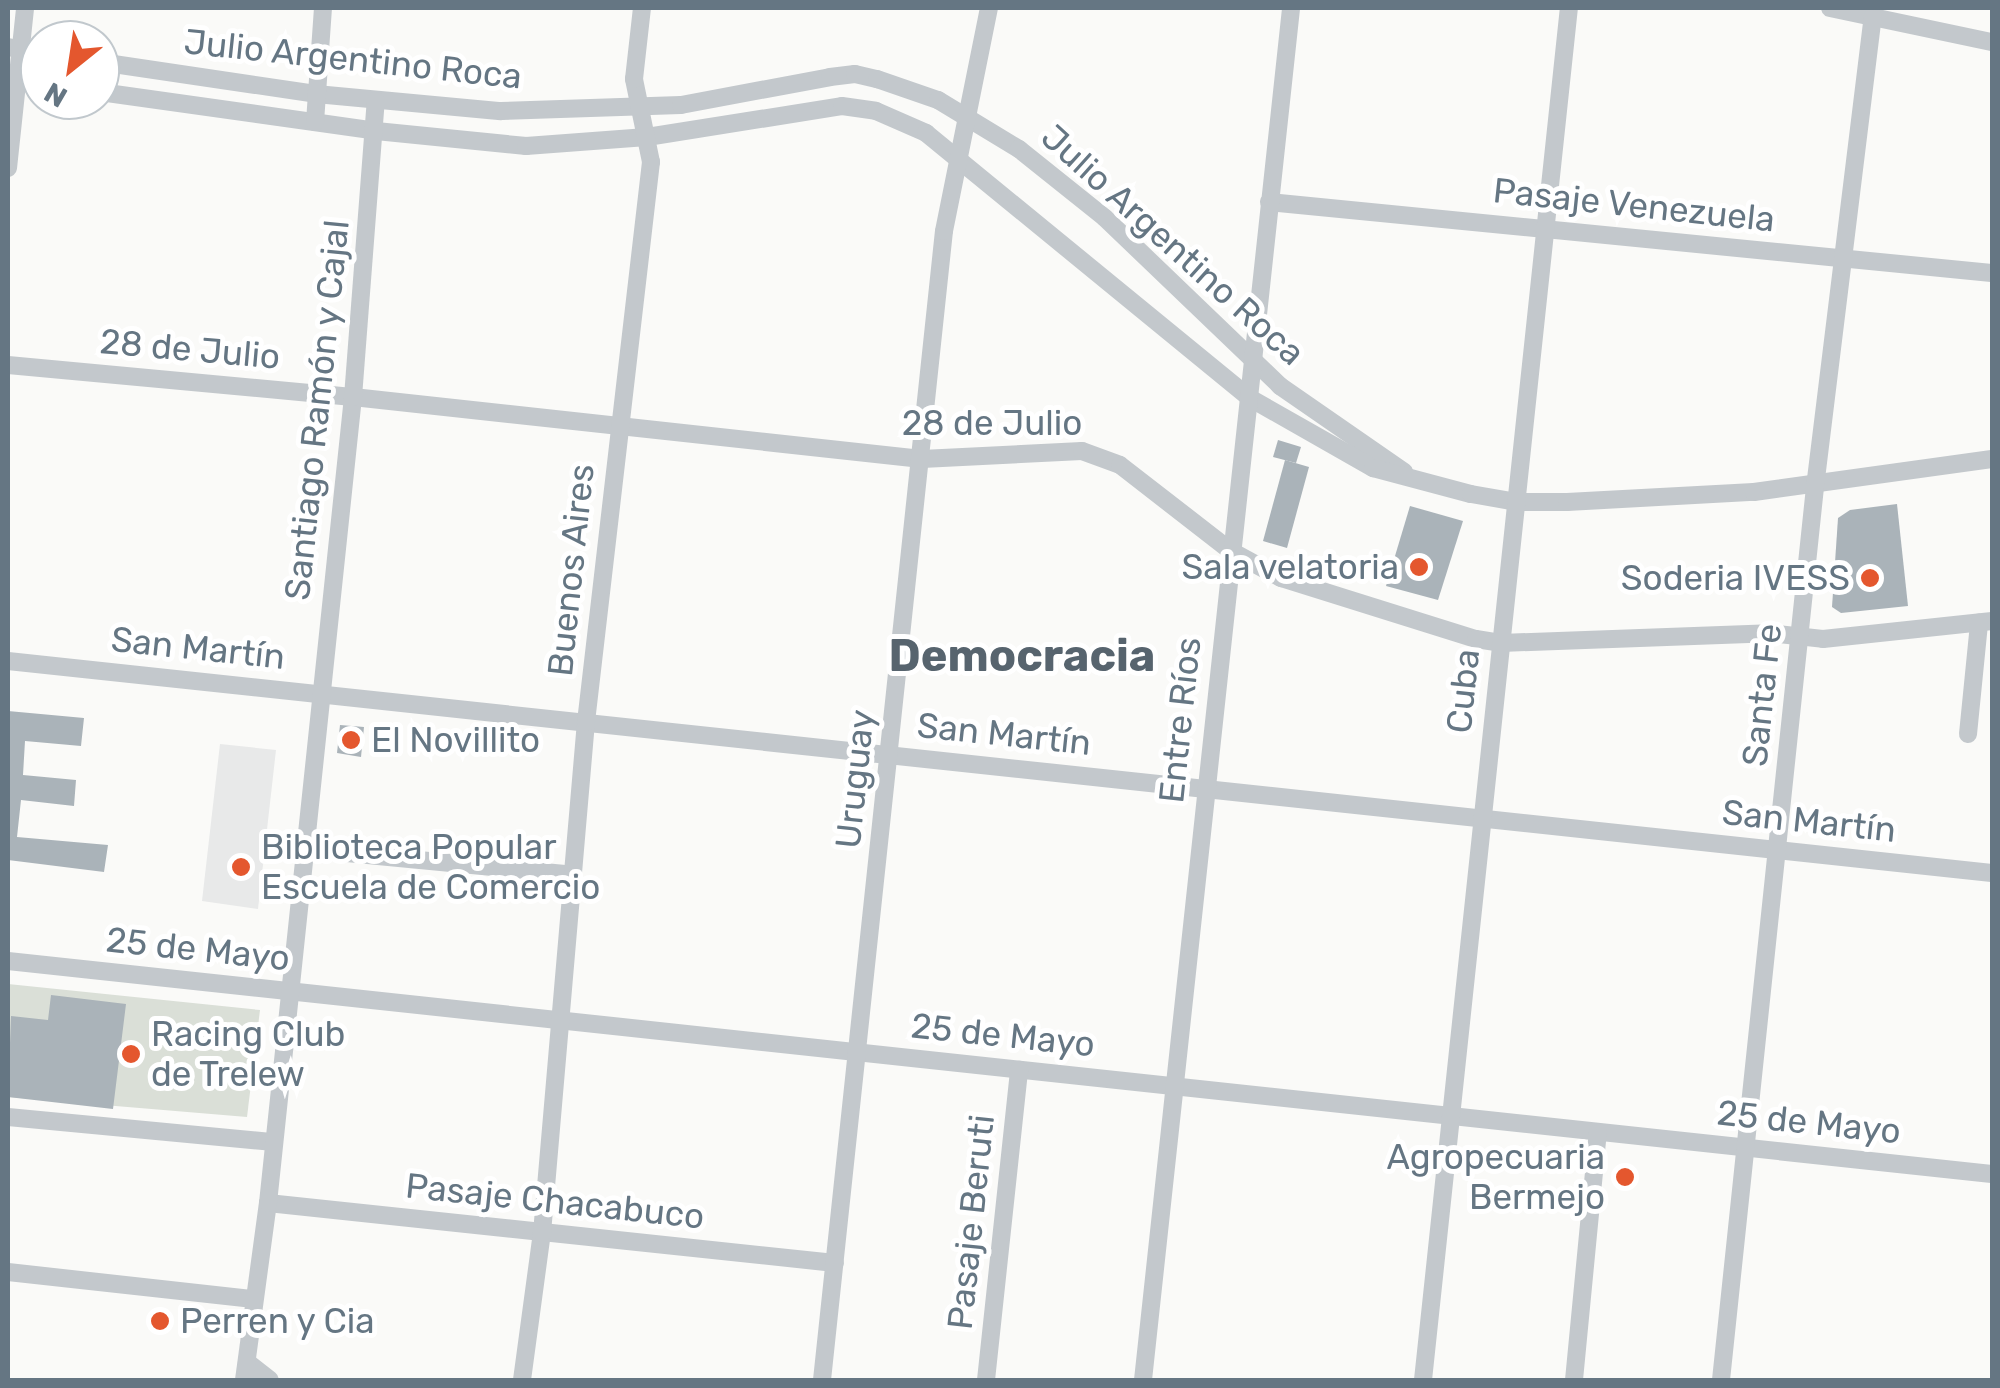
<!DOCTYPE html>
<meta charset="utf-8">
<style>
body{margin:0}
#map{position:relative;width:2000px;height:1388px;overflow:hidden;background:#fafaf8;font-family:Rubik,sans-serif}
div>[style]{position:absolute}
.built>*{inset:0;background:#e8e9e9}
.green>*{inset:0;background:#dadfd7}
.building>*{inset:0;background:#aab3b9}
.minor>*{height:18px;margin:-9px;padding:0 9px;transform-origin:9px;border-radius:9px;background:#c3c8cc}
.dots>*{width:28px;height:28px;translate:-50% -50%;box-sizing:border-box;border:5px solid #fff;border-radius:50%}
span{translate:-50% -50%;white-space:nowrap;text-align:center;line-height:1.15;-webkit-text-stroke:10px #fff;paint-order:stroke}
.street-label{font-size:35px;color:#657683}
.poi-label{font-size:35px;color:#657683}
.right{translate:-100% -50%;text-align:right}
.left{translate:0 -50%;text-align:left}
.district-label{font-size:45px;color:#57646e;font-weight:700}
.frame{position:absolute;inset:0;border:10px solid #657683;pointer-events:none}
.north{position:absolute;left:20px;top:20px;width:100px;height:100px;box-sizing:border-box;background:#fff;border:2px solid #c1c8cd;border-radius:50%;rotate:210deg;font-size:28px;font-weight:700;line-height:40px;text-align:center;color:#657683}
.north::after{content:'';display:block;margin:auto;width:35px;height:45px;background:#e4572e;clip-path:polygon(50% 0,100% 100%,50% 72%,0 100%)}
</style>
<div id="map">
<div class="built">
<div style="clip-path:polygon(220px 744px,276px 750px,258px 909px,202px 901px)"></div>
</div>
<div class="green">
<div style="clip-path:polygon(8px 984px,260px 1010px,247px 1117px,8px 1097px)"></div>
</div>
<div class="building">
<div style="clip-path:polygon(1278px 440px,1301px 447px,1296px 463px,1273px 457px)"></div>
<div style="clip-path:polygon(1285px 460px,1309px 467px,1287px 548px,1263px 541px)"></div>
<div style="clip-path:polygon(1897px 504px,1908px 606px,1841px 613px,1832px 607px,1838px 518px,1850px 510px)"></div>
<div style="clip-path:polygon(1410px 506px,1463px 521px,1438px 600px,1386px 586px)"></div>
<div style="clip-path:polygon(8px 711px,84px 718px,81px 746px,25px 741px,23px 775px,76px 780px,74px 806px,21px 800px,17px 837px,108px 845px,104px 872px,8px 860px)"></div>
<div style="clip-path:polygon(340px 725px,364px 727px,361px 757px,337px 753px)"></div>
<div style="clip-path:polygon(51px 995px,126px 1004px,113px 1109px,8px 1097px,11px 1016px,48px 1020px)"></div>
</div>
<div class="minor">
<div style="left:1830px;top:8px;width:166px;rotate:11.9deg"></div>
<div style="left:8px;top:47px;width:33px;rotate:11deg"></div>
<div style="left:100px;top:62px;width:218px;rotate:8.4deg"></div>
<div style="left:316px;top:94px;width:186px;rotate:5.3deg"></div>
<div style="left:501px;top:111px;width:180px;rotate:-1.9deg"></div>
<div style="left:681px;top:105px;width:152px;rotate:-10.6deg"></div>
<div style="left:830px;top:77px;width:25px;rotate:-7deg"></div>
<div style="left:855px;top:74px;width:23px;rotate:13deg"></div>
<div style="left:877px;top:79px;width:65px;rotate:19deg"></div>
<div style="left:938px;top:100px;width:95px;rotate:31.2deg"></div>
<div style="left:1019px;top:149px;width:110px;rotate:38.7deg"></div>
<div style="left:1105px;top:218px;width:243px;rotate:43.8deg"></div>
<div style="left:1280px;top:386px;width:151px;rotate:34.7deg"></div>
<div style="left:8px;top:79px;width:32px;rotate:9deg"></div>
<div style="left:100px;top:92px;width:279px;rotate:8deg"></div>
<div style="left:376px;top:131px;width:151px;rotate:5.7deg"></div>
<div style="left:526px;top:146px;width:121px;rotate:-4.3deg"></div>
<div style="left:647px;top:137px;width:197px;rotate:-9deg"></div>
<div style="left:842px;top:106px;width:34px;rotate:8deg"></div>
<div style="left:876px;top:111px;width:55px;rotate:23.7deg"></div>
<div style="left:926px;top:133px;width:416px;rotate:39.3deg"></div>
<div style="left:1248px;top:397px;width:144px;rotate:29.6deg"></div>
<div style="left:1373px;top:468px;width:101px;rotate:14.9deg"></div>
<div style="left:1471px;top:494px;width:47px;rotate:9.9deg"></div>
<div style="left:1517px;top:502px;width:50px"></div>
<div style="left:1567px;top:502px;width:187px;rotate:-3.1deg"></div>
<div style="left:1754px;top:492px;width:240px;rotate:-7.9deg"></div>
<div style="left:315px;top:122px;width:114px;rotate:-86deg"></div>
<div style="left:8px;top:168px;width:161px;rotate:-83.9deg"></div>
<div style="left:1269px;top:202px;width:726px;rotate:5.61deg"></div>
<div style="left:8px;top:365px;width:346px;rotate:5.3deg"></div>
<div style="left:353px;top:397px;width:572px;rotate:6.22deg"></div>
<div style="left:922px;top:459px;width:160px;rotate:-2.9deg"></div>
<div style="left:1082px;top:451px;width:40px;rotate:20.2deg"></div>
<div style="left:1120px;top:465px;width:140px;rotate:37.8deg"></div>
<div style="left:1231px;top:551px;width:57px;rotate:28.4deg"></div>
<div style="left:1281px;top:578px;width:204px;rotate:17.4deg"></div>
<div style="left:1476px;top:639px;width:25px;rotate:9deg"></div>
<div style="left:1501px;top:643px;width:268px;rotate:-2.1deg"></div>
<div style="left:1769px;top:633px;width:54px;rotate:6.3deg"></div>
<div style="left:1823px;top:639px;width:170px;rotate:-6.1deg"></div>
<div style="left:8px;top:661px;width:1995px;rotate:6.1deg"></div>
<div style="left:1968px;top:734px;width:112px;rotate:-84.3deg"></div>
<div style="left:305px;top:849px;width:269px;rotate:5.5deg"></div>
<div style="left:8px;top:961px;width:1995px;rotate:6.13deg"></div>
<div style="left:8px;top:1117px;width:267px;rotate:5.4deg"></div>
<div style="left:268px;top:1203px;width:570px;rotate:6.04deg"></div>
<div style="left:8px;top:1272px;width:247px;rotate:6.3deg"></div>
<div style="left:247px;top:1362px;width:29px;rotate:38deg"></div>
<div style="left:244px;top:1380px;width:179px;rotate:-82.3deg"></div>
<div style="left:268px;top:1203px;width:810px;rotate:-83.98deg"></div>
<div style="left:353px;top:397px;width:297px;rotate:-85.6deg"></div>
<div style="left:522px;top:1380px;width:148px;rotate:-82.3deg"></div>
<div style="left:542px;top:1233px;width:513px;rotate:-85.08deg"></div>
<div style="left:586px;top:722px;width:564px;rotate:-83.38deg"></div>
<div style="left:651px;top:162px;width:85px;rotate:-101.6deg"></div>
<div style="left:634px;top:79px;width:71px;rotate:-83.6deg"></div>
<div style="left:822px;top:1380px;width:1155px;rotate:-83.94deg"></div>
<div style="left:944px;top:231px;width:227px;rotate:-78.6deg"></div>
<div style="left:986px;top:1380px;width:312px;rotate:-83.9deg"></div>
<div style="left:1143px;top:1380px;width:1380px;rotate:-83.84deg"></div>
<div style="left:1423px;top:1380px;width:1380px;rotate:-83.93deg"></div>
<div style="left:1574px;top:1380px;width:249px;rotate:-84.5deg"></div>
<div style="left:1721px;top:1380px;width:898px;rotate:-83.99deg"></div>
<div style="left:1815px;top:487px;width:474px;rotate:-83deg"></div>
</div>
<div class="dots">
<div style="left:1419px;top:567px;background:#e4572e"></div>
<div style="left:1870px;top:578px;background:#e4572e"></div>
<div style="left:351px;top:740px;background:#e4572e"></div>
<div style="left:241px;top:867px;background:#e4572e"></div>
<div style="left:131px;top:1054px;background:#e4572e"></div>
<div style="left:1625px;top:1177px;background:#e4572e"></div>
<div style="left:160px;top:1321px;background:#e4572e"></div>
</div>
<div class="street-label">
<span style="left:353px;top:59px;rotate:6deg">Julio Argentino Roca</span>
<span style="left:1634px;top:205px;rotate:6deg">Pasaje Venezuela</span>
<span style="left:1173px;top:245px;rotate:42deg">Julio Argentino Roca</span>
<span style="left:190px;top:349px;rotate:5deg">28 de Julio</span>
<span style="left:317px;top:410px;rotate:-84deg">Santiago Ramón y Cajal</span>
<span style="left:992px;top:423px">28 de Julio</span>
<span style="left:571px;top:570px;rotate:-84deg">Buenos Aires</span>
<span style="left:198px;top:648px;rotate:6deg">San Martín</span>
<span style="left:1463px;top:691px;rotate:-84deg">Cuba</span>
<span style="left:1762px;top:695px;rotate:-84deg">Santa Fe</span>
<span style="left:1180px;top:720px;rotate:-84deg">Entre Ríos</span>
<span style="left:1004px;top:734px;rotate:6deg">San Martín</span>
<span style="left:855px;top:779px;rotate:-84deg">Uruguay</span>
<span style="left:1809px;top:821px;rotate:6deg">San Martín</span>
<span style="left:198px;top:949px;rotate:6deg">25 de Mayo</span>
<span style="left:1003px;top:1035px;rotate:6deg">25 de Mayo</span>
<span style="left:1809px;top:1122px;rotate:6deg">25 de Mayo</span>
<span style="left:555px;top:1201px;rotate:6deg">Pasaje Chacabuco</span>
<span style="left:971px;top:1222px;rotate:-84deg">Pasaje Beruti</span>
</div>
<div class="poi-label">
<span class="right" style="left:1399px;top:567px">Sala velatoria</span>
<span class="right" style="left:1850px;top:578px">Soderia IVESS</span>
<span class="left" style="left:371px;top:740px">El Novillito</span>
<span class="left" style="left:261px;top:867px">Biblioteca Popular<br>Escuela de Comercio</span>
<span class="left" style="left:151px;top:1054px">Racing Club<br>de Trelew</span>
<span class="right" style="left:1605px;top:1177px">Agropecuaria<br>Bermejo</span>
<span class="left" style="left:180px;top:1321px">Perren y Cia</span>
</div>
<div class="district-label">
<span style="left:1022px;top:656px">Democracia</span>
</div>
<div class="frame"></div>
<div class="north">N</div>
</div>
